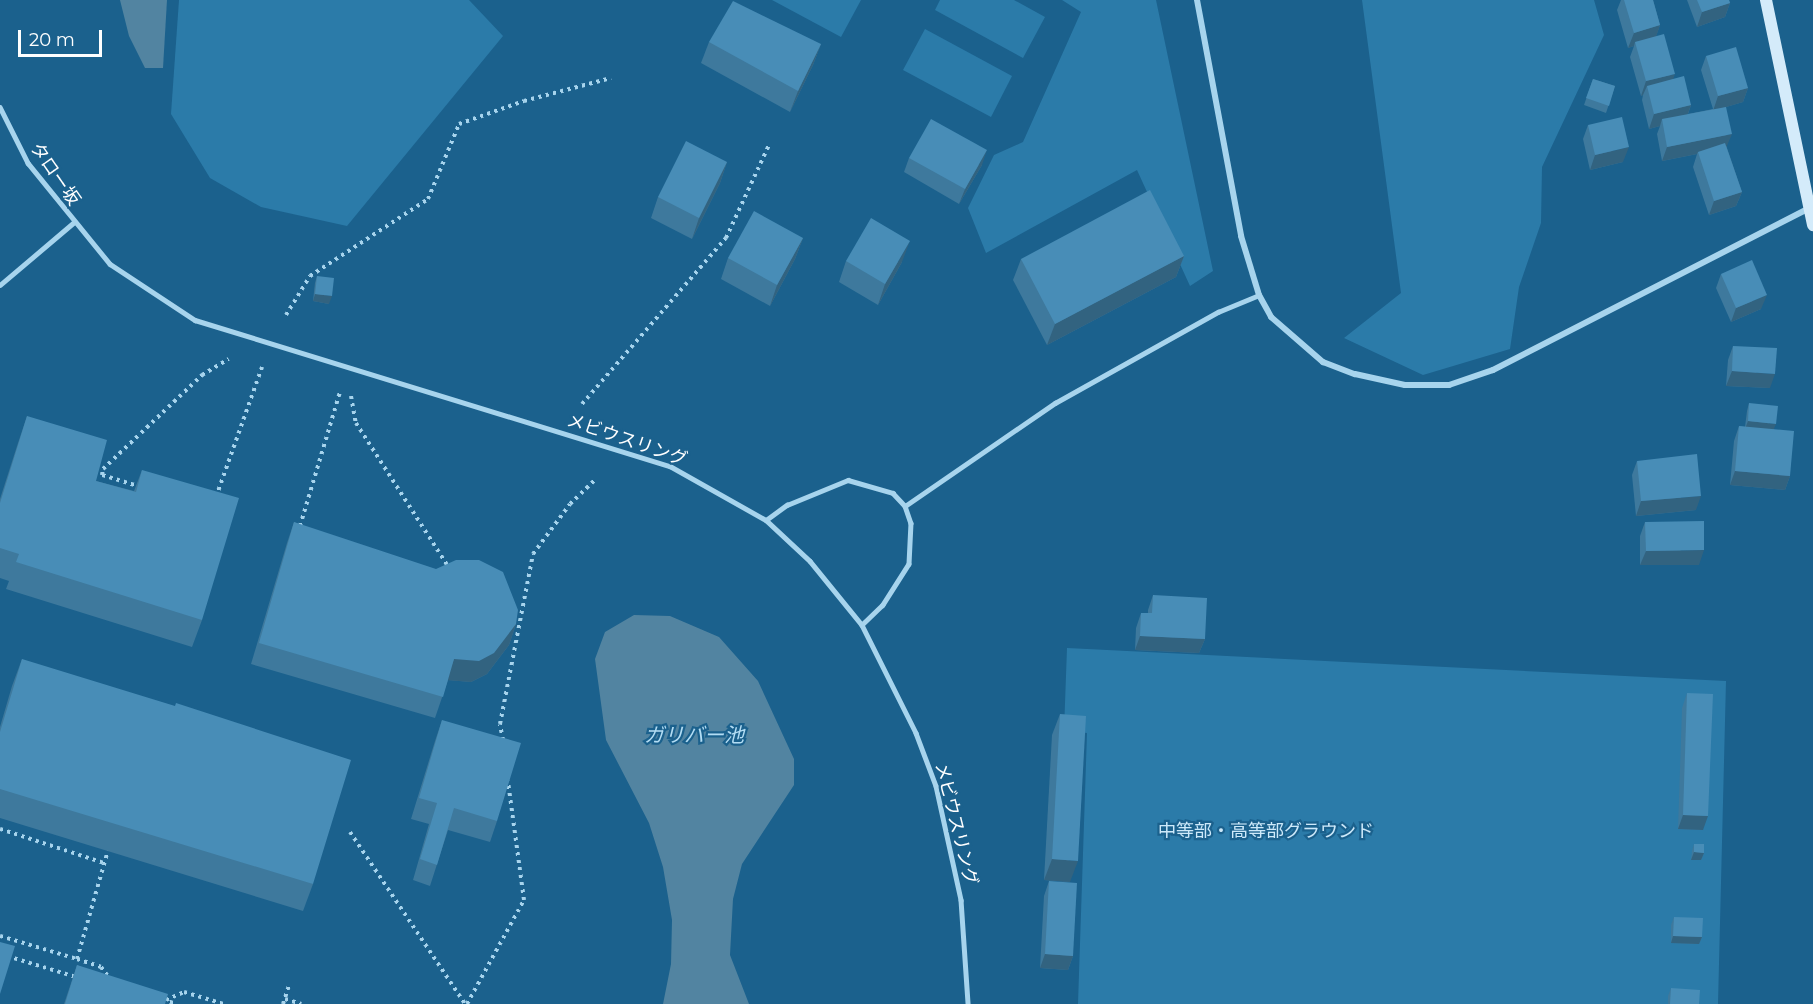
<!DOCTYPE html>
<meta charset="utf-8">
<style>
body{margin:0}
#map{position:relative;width:1813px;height:1004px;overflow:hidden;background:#1b618d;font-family:Montserrat,"Noto Sans JP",sans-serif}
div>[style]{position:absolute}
.green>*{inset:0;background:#2b7ba9}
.water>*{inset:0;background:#5284a1}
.path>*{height:4px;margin-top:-2px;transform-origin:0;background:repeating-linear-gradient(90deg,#a7d4ed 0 3px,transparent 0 7.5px)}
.lane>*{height:4.5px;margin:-2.25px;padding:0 2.25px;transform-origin:2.25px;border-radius:2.25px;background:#a7d4ed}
.street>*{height:6px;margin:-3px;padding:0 3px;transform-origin:3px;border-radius:3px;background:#a7d4ed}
.secondary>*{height:12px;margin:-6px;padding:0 6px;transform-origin:6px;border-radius:6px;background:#d4ebfa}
.wall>*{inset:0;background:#3e799d}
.shaded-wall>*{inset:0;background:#326380}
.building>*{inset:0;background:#488db7}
span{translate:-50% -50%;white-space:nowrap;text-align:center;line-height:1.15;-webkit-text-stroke:4.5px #1b618d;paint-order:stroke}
.street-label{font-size:18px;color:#fff}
.park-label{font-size:18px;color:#cde9fa}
.water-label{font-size:20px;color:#b3ddf4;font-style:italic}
.scale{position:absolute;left:18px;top:30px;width:84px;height:27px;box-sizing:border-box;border:3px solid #fff;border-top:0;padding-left:8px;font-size:18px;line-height:21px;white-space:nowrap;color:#fff;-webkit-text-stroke:4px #1b618d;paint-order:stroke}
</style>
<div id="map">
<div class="green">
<div style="clip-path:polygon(179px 0,469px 0,503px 36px,347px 226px,261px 207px,210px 178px,171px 114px)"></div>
<div style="clip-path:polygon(772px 0,861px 0,841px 37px)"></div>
<div style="clip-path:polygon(940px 0,1014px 0,1045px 17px,1023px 58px,935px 10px)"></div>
<div style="clip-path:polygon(1062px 0,1156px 0,1213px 271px,1190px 286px,1137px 170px,986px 253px,968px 208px,994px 155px,1023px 142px,1081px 12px)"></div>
<div style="clip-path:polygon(1362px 0,1594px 0,1604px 35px,1542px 167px,1541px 223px,1519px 287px,1510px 349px,1423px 375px,1344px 338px,1401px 293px)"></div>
<div style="clip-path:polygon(925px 29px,1012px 76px,991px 117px,903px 70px)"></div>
<div style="clip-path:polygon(1067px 648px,1726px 681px,1718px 1004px,1078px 1004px,1087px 733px,1064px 731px)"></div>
</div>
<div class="water">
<div style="clip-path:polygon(120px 0,167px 0,163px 68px,145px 68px,129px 36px)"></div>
<div style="clip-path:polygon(634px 615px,670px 616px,719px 637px,758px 681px,794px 759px,794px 785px,742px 864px,733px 899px,730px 955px,749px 1004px,663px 1004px,671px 964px,672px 920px,663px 867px,649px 823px,606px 740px,595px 659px,605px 632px)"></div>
</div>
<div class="path">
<div style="left:286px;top:315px;width:46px;rotate:-58.4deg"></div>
<div style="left:310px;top:276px;width:141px;rotate:-33.1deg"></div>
<div style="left:428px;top:199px;width:81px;rotate:-67.5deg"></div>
<div style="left:459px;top:124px;width:69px;rotate:-19.5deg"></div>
<div style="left:524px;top:101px;width:90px;rotate:-14.8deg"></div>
<div style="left:351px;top:396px;width:27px;rotate:80deg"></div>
<div style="left:356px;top:423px;width:172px;rotate:57.3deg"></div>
<div style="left:582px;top:404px;width:220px;rotate:-49.1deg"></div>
<div style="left:726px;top:238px;width:102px;rotate:-65.2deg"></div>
<div style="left:141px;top:487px;width:41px;rotate:-162.9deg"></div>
<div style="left:102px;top:475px;width:6px;rotate:-81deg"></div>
<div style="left:103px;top:469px;width:137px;rotate:-43.5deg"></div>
<div style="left:202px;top:375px;width:31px;rotate:-31deg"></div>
<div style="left:216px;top:497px;width:138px;rotate:-70.5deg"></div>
<div style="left:300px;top:526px;width:140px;rotate:-73.4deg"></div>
<div style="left:503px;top:740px;width:16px;rotate:-101deg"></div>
<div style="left:500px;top:724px;width:173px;rotate:-79deg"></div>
<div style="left:533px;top:554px;width:62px;rotate:-53.5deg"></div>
<div style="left:570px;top:504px;width:37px;rotate:-44deg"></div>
<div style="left:0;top:829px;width:109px;rotate:18.1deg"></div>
<div style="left:350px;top:832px;width:207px;rotate:56.2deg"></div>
<div style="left:0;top:936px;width:80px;rotate:16.6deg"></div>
<div style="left:77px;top:959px;width:116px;rotate:-74.1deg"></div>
<div style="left:0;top:954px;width:79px;rotate:16.8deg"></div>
<div style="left:77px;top:959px;width:25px;rotate:18deg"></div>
<div style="left:101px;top:967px;width:15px;rotate:53deg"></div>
<div style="left:163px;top:999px;width:14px;rotate:21deg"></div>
<div style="left:285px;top:999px;width:17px;rotate:17deg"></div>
<div style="left:166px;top:1000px;width:20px;rotate:-24deg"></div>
<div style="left:184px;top:992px;width:42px;rotate:16.7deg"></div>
<div style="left:283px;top:1004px;width:20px;rotate:-72deg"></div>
<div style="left:467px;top:1004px;width:119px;rotate:-61.3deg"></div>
<div style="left:524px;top:900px;width:120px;rotate:-97.7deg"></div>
</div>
<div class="lane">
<div style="left:0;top:107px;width:63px;rotate:63.4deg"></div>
<div style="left:28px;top:163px;width:130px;rotate:50.9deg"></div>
<div style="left:110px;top:264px;width:102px;rotate:33.4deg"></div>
<div style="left:195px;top:320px;width:497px;rotate:17.1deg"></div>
<div style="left:670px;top:466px;width:110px;rotate:29.4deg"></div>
<div style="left:766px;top:520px;width:60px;rotate:43deg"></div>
<div style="left:810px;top:561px;width:82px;rotate:50.9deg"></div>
<div style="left:862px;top:625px;width:121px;rotate:63.4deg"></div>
<div style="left:916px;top:733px;width:57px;rotate:69.3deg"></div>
<div style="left:936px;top:786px;width:117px;rotate:77.6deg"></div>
<div style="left:961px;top:900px;width:104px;rotate:86.1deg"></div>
<div style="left:0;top:285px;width:96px;rotate:-40.3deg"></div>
<div style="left:905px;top:506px;width:182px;rotate:-34.5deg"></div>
<div style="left:1055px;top:403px;width:187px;rotate:-29.2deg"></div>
<div style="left:1218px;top:312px;width:44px;rotate:-22.5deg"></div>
<div style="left:766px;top:520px;width:26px;rotate:-36deg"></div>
<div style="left:787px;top:505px;width:66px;rotate:-22.3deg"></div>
<div style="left:848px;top:480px;width:47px;rotate:16.1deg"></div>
<div style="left:893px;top:493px;width:18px;rotate:47deg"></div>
<div style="left:905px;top:506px;width:18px;rotate:71deg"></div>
<div style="left:911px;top:523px;width:41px;rotate:92.8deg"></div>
<div style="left:909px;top:564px;width:49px;rotate:122.4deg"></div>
<div style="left:883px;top:605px;width:29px;rotate:136deg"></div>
</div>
<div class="street">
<div style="left:1197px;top:0;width:240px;rotate:79.4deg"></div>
<div style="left:1241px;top:236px;width:62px;rotate:73deg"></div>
<div style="left:1259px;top:295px;width:25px;rotate:61deg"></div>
<div style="left:1271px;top:317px;width:69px;rotate:40.9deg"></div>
<div style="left:1323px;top:362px;width:34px;rotate:21deg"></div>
<div style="left:1355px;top:374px;width:51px;rotate:12.4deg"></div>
<div style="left:1405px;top:385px;width:44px"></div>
<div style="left:1449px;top:385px;width:46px;rotate:-18.8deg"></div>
<div style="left:1493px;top:370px;width:355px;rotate:-27.1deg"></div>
</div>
<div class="secondary">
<div style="left:1766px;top:0;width:230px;rotate:78.2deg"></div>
</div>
<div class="wall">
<div style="clip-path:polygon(1621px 0,1653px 0,1660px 25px,1656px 36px,1673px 79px,1691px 105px,1688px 114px,1713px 109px,1701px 70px,1706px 56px,1748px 88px,1743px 102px,1726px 107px,1727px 148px,1742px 192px,1736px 206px,1709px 215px,1693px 167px,1697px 154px,1662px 161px,1657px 134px,1660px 126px,1649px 129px,1642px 100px,1643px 95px,1641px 96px,1630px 57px,1634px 46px,1628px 48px,1617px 10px)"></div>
<div style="clip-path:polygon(1687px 0,1729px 0,1730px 3px,1725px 17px,1697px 27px)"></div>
<div style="clip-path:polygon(709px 42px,821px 44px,813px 65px,790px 112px,701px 63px)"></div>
<div style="clip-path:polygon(1593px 79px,1615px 86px,1606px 113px,1584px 105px)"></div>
<div style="clip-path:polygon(1588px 125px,1623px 162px,1590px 170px,1583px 139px)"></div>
<div style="clip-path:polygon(909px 158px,982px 165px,959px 204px,904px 172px)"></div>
<div style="clip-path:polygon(727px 162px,720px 183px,692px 239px,651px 218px,658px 197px)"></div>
<div style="clip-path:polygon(803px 238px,795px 259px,770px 306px,721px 279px,728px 258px)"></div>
<div style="clip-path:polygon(1184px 256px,1176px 277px,1047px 345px,1013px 280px,1021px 259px)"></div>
<div style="clip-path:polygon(846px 261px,902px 262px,878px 305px,839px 282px)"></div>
<div style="clip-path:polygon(1721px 274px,1761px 309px,1731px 322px,1716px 288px)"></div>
<div style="clip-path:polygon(317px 276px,329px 304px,313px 301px,315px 283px)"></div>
<div style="clip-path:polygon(1733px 346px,1770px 388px,1726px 386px,1728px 360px)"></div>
<div style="clip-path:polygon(1749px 403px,1774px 429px,1790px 476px,1785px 490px,1730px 485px,1734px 441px,1739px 426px,1745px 427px,1747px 411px)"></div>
<div style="clip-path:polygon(27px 416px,96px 481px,134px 491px,142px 470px,202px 620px,192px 647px,6px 589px,9px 581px,0 578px,0 499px,18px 443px)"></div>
<div style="clip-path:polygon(1637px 461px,1696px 510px,1636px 516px,1632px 475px)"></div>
<div style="clip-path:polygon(294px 522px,516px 624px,509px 645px,487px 674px,471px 682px,448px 680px,435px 718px,251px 664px,287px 543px)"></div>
<div style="clip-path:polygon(1645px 522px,1699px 565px,1640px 565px,1640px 536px)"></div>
<div style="clip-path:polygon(1153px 595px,1205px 639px,1199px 653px,1135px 650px,1136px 628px,1141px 613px,1148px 613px,1148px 610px)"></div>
<div style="clip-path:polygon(22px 659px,313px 884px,303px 911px,0 818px,0 727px,12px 686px)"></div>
<div style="clip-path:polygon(1687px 693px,1703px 830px,1678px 829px,1682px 708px)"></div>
<div style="clip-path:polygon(1060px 714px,1070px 882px,1044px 880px,1052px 735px)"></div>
<div style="clip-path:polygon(442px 720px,497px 821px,490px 842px,448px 830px,430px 886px,413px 880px,429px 824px,411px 819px,435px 741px)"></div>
<div style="clip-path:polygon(1694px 844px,1704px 853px,1701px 860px,1691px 860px,1692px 851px)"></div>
<div style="clip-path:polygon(1049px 881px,1073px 956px,1068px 970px,1040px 968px,1044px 896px)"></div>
<div style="clip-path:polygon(1674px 917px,1702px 937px,1699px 944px,1671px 943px,1671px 925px)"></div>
<div style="clip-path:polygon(77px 965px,165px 1004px,64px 1004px)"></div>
<div style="clip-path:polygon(1671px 988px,1699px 1004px,1668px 1004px,1668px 996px)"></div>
</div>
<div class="shaded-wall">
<div style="clip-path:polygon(1730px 3px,1725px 17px,1697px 27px,1702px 12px)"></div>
<div style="clip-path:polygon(1660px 25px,1655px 40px,1635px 42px,1634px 46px,1628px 48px,1634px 33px)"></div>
<div style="clip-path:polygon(821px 44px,813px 65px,790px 112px,798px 91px)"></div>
<div style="clip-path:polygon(1675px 74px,1670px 88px,1647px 86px,1643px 95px,1641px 96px,1646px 81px)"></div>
<div style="clip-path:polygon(1748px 88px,1743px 102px,1713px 111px,1718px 96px)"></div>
<div style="clip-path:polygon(1691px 105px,1686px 119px,1662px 119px,1660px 126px,1649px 129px,1654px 114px)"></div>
<div style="clip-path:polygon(1732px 134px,1726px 148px,1698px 152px,1697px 154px,1662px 161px,1667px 147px)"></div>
<div style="clip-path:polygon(1629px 147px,1623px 162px,1590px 170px,1595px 155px)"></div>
<div style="clip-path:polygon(987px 150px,982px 165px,959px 204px,965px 189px)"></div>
<div style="clip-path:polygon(727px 162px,720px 183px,692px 239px,699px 218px)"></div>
<div style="clip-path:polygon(1742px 192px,1736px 206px,1709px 215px,1714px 201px)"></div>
<div style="clip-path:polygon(803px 238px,795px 259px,770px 306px,777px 285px)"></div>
<div style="clip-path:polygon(910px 241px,902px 262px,878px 305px,885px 284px)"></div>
<div style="clip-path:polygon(1184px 256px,1176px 277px,1047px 345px,1055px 324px)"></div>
<div style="clip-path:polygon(315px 294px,332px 296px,329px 304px,313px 301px)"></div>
<div style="clip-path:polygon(1767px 295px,1761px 309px,1731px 322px,1736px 308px)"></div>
<div style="clip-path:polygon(1732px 371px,1775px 374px,1770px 388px,1726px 386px)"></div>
<div style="clip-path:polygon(1748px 421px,1776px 424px,1773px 431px,1745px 429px)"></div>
<div style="clip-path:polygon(1735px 471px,1790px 476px,1785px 490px,1730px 485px)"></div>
<div style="clip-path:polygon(1701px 496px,1696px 510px,1636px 516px,1641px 501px)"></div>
<div style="clip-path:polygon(1704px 550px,1699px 565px,1640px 565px,1646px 551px)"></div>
<div style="clip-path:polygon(516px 624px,509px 645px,487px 674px,471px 682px,446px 680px,454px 659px)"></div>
<div style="clip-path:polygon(1140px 636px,1205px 639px,1199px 653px,1135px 650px)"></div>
<div style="clip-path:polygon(1683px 815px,1708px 816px,1703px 830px,1678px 829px)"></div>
<div style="clip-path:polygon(1694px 852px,1704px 853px,1701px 860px,1691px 860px)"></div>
<div style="clip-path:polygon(1052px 859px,1078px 861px,1070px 882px,1044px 880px)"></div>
<div style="clip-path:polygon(1673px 936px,1702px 937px,1699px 944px,1671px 943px)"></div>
<div style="clip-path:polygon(1045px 954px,1073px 956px,1068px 970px,1040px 968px)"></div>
</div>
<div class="building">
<div style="clip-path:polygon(1624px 0,1653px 0,1660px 25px,1634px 33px)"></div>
<div style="clip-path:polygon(1697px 0,1729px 0,1730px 3px,1702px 12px)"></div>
<div style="clip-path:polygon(733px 1px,821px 44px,798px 91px,709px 42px)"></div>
<div style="clip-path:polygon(1664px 34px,1675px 74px,1646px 81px,1635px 42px)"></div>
<div style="clip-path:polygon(1736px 47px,1748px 88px,1718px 96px,1706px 56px)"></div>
<div style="clip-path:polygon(1684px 76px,1691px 105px,1654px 114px,1647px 86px)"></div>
<div style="clip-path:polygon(1593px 79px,1615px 86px,1609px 106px,1586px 98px)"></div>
<div style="clip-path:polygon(1726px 107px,1732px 134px,1667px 147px,1662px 119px)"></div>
<div style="clip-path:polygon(1622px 117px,1629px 147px,1595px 155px,1588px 125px)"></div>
<div style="clip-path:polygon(931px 119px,987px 150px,965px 189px,909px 158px)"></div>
<div style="clip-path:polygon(686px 141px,727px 162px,699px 218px,658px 197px)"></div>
<div style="clip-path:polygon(1725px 143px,1742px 192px,1714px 201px,1698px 152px)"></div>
<div style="clip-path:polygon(1150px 190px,1184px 256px,1055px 324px,1021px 259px)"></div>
<div style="clip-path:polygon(754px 211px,803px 238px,777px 285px,728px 258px)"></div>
<div style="clip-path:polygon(871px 218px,910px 241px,885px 284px,846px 261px)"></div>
<div style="clip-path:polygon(1752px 260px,1767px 295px,1736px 308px,1721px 274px)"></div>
<div style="clip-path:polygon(317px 276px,334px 278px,332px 296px,315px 294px)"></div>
<div style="clip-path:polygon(1733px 346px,1777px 348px,1775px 374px,1732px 371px)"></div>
<div style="clip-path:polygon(1749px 403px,1778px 406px,1776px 424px,1748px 421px)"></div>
<div style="clip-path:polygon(27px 416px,107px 440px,96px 481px,136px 492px,142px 470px,239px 498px,202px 620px,16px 562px,19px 554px,0 548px,0 503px)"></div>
<div style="clip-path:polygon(1739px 426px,1794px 431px,1790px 476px,1735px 471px)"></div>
<div style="clip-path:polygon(1697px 454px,1701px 496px,1641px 501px,1637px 461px)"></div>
<div style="clip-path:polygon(1704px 521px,1704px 550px,1646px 551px,1645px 522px)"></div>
<div style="clip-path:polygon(294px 522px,436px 569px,456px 560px,479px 560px,503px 572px,518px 610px,516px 624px,494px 653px,479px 661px,454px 659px,443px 697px,259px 643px)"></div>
<div style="clip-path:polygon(1153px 595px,1207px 598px,1205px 639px,1140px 636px,1141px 613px,1152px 613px)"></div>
<div style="clip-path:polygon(22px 659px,175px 706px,176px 703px,351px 760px,313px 884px,0 789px,0 732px)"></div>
<div style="clip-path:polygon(1687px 693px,1713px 694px,1708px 816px,1683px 815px)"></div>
<div style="clip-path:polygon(1060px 714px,1086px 716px,1078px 861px,1052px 859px)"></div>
<div style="clip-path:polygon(442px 720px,521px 743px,497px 821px,454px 808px,437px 865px,420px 859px,437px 803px,419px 798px)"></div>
<div style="clip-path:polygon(1694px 844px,1704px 844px,1704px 853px,1694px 852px)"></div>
<div style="clip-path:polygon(1049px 881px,1077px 883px,1073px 956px,1045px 954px)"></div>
<div style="clip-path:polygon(1674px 917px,1703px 918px,1702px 937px,1673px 936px)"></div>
<div style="clip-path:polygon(0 942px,15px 946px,0 994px)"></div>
<div style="clip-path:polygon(77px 965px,168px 994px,165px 1004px,65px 1004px)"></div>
<div style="clip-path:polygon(1671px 988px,1700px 990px,1699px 1004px,1670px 1004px)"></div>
</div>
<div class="street-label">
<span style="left:55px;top:174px;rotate:55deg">タロー坂</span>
<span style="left:627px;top:440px;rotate:19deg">メビウスリング</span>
<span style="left:956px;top:824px;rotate:76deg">メビウスリング</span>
</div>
<div class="park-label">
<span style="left:1266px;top:831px">中等部・高等部グラウンド</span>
</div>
<div class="water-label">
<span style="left:694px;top:735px">ガリバー池</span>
</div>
<div class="scale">20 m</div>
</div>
